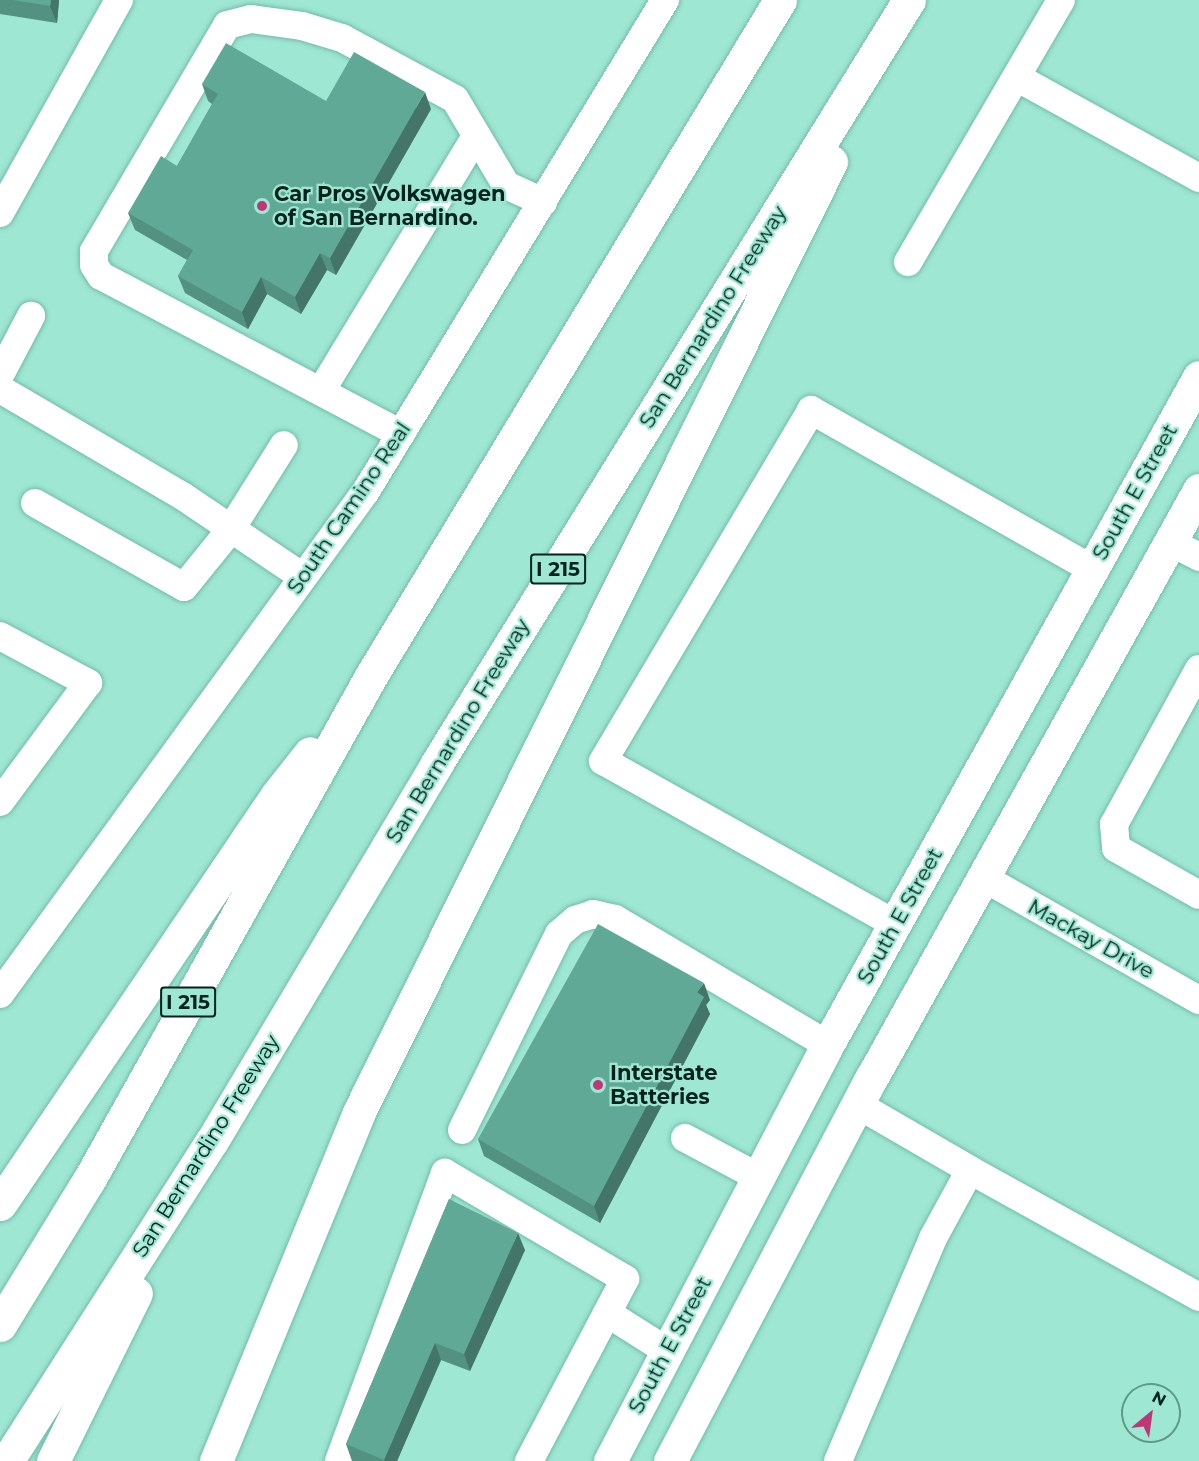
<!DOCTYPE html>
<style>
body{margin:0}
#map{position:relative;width:1199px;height:1461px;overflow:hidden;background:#9ee7d3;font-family:Montserrat,sans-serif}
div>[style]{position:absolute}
.roads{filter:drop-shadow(0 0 2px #73bca9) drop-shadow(0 0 2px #73bca9)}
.minor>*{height:28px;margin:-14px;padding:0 14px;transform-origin:14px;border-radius:14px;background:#fff}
.major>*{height:33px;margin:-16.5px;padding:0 16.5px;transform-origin:16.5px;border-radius:16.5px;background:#fff}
.highway>*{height:33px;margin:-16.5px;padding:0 16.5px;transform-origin:16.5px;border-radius:16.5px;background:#fff}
.wall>*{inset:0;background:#539181}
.shaded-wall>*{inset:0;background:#437669}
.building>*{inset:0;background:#60a996}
.dots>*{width:16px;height:16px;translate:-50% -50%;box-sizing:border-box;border:3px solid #9ee7d3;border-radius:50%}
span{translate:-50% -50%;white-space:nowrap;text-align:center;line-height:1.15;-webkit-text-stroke:4.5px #9ee7d3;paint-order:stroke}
.shield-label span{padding:2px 4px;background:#9ee7d3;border:2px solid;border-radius:4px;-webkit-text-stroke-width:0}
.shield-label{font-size:20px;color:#03221b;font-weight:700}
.poi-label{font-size:21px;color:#03221b;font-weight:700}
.left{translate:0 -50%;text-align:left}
.street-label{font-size:21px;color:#03221b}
.north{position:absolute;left:1121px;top:1383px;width:60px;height:60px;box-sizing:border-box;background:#9ee7d3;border:2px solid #609889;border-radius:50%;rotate:29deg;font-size:16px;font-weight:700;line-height:24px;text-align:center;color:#03221b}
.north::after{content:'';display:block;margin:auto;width:21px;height:27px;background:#be3878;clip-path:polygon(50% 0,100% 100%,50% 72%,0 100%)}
</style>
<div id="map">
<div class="roads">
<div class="minor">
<div style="left:1018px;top:78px;width:207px;rotate:28.9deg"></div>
<div style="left:0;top:213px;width:244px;rotate:-60.8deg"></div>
<div style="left:908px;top:262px;width:303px;rotate:-59.7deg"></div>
<div style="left:0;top:375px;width:67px;rotate:-62.3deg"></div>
<div style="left:0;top:389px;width:213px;rotate:30.4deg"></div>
<div style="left:184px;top:497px;width:143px;rotate:33.9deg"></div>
<div style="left:321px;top:391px;width:298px;rotate:-58.7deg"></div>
<div style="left:401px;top:434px;width:339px;rotate:-152.2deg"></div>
<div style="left:101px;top:276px;width:13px;rotate:-122deg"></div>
<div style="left:94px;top:265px;width:14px;rotate:-90deg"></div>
<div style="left:94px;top:251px;width:262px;rotate:-59.5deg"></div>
<div style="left:227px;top:25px;width:25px;rotate:-14deg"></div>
<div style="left:251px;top:19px;width:51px;rotate:7.8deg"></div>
<div style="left:302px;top:26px;width:42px;rotate:16.7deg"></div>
<div style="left:342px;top:38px;width:128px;rotate:28.4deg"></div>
<div style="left:455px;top:99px;width:100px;rotate:59.3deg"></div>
<div style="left:506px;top:185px;width:41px;rotate:24.7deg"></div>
<div style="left:35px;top:503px;width:171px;rotate:29.4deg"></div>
<div style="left:184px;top:587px;width:75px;rotate:-51deg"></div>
<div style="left:231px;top:529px;width:99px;rotate:-57.8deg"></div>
<div style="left:1170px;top:542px;width:33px;rotate:27deg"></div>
<div style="left:0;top:636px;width:100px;rotate:28.1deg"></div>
<div style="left:88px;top:683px;width:148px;rotate:126.5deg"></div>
<div style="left:1199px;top:669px;width:177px;rotate:118.7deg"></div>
<div style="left:1114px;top:824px;width:24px;rotate:85deg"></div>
<div style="left:1116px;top:848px;width:95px;rotate:29.5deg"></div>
<div style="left:984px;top:878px;width:247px;rotate:29.6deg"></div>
<div style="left:895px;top:924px;width:334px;rotate:-150.8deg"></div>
<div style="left:603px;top:761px;width:408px;rotate:-59.3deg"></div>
<div style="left:811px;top:410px;width:323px;rotate:29.5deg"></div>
<div style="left:0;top:994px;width:622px;rotate:-53.96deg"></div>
<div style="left:366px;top:491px;width:575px;rotate:-58.66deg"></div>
<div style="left:858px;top:1105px;width:129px;rotate:30.1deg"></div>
<div style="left:462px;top:1130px;width:219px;rotate:-63.7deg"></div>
<div style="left:559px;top:934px;width:21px;rotate:-41deg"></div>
<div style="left:575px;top:920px;width:19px;rotate:-18deg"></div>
<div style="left:593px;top:914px;width:23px;rotate:13deg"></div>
<div style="left:615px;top:919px;width:247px;rotate:30.6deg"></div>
<div style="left:685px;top:1138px;width:83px;rotate:28.1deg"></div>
<div style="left:607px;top:1313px;width:71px;rotate:32.3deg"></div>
<div style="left:339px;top:1461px;width:307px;rotate:-69.8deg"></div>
<div style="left:445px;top:1173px;width:209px;rotate:30.5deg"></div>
<div style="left:625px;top:1279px;width:206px;rotate:117.8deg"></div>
<div style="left:838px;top:1461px;width:242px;rotate:-66.9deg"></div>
<div style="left:933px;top:1238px;width:77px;rotate:-61.4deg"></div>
<div style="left:970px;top:1170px;width:262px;rotate:29deg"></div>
</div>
<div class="major">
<div style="left:610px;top:1461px;width:462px;rotate:-62.4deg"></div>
<div style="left:824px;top:1051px;width:771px;rotate:-60.91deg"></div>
<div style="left:670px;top:1461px;width:434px;rotate:-62.3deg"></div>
<div style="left:872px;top:1077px;width:672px;rotate:-60.88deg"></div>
</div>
<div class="highway">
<div style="left:0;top:1204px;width:494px;rotate:-55.9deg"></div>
<div style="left:277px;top:795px;width:53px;rotate:-51.8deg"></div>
<div style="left:0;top:1325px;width:170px;rotate:-58.5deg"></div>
<div style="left:89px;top:1180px;width:578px;rotate:-60.77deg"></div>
<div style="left:371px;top:676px;width:790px;rotate:-58.82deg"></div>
<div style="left:7px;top:1461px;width:380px;rotate:-57.4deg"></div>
<div style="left:212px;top:1141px;width:440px;rotate:-59.2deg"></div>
<div style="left:437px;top:763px;width:897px;rotate:-58.26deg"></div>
<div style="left:53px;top:1461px;width:187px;rotate:-63.7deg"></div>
<div style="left:216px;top:1461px;width:377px;rotate:-67.7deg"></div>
<div style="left:359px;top:1112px;width:1061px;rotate:-63.58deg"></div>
</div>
</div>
<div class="wall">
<div style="clip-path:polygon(0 0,59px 0,57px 23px,0 14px)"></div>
<div style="clip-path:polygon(202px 84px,326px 101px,431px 109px,336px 275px,327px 270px,301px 314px,267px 294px,248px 329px,185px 293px,178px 276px,187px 260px,135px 230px,128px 213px,177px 166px,212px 104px,208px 101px)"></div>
<div style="clip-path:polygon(710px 1000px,706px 1005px,710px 1014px,600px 1223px,484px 1156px,478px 1139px)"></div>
<div style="clip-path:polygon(449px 1199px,525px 1250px,470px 1371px,441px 1360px,397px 1461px,352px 1461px,346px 1444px)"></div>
</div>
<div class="shaded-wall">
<div style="clip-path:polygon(51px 0,59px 0,57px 23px,50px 6px)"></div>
<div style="clip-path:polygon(425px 92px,431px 109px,336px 275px,330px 258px)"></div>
<div style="clip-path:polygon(320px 253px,327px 270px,301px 314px,295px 297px)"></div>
<div style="clip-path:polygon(261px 277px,267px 294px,248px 329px,242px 312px)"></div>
<div style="clip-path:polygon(704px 983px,710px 1000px,706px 1005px,710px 1014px,600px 1223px,594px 1206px,697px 992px)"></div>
<div style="clip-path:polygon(518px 1233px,525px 1250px,470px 1371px,464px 1354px)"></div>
<div style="clip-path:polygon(435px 1343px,441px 1360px,397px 1461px,385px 1461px,384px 1460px)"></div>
</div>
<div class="building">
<div style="clip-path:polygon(13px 0,51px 0,50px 6px)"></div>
<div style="clip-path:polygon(226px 43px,326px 101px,354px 52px,425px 92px,330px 258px,320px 253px,295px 297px,261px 277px,242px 312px,178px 276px,193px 250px,128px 213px,161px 156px,177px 166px,218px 94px,202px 84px)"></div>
<div style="clip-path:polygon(598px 924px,704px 983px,697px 992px,704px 997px,594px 1206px,478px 1139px)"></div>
<div style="clip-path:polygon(449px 1199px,518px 1233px,464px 1354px,435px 1343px,384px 1460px,346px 1444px)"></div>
</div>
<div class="dots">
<div style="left:262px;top:206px;background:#be3878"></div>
<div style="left:598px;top:1085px;background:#be3878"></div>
</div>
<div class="shield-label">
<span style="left:558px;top:569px">I 215</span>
<span style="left:188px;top:1002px">I 215</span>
</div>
<div class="poi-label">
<span class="left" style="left:274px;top:206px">Car Pros Volkswagen<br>of San Bernardino.</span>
<span class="left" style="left:610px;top:1085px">Interstate<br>Batteries</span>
</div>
<div class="street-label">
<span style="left:713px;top:317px;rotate:-58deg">San Bernardino Freeway</span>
<span style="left:1135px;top:492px;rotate:-61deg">South E Street</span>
<span style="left:349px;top:508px;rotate:-56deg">South Camino Real</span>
<span style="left:458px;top:731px;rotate:-59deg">San Bernardino Freeway</span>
<span style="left:900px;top:916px;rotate:-61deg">South E Street</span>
<span style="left:1091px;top:939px;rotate:29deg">Mackay Drive</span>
<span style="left:206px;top:1146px;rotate:-58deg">San Bernardino Freeway</span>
<span style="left:670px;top:1345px;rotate:-62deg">South E Street</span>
</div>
<div class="north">N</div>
</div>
